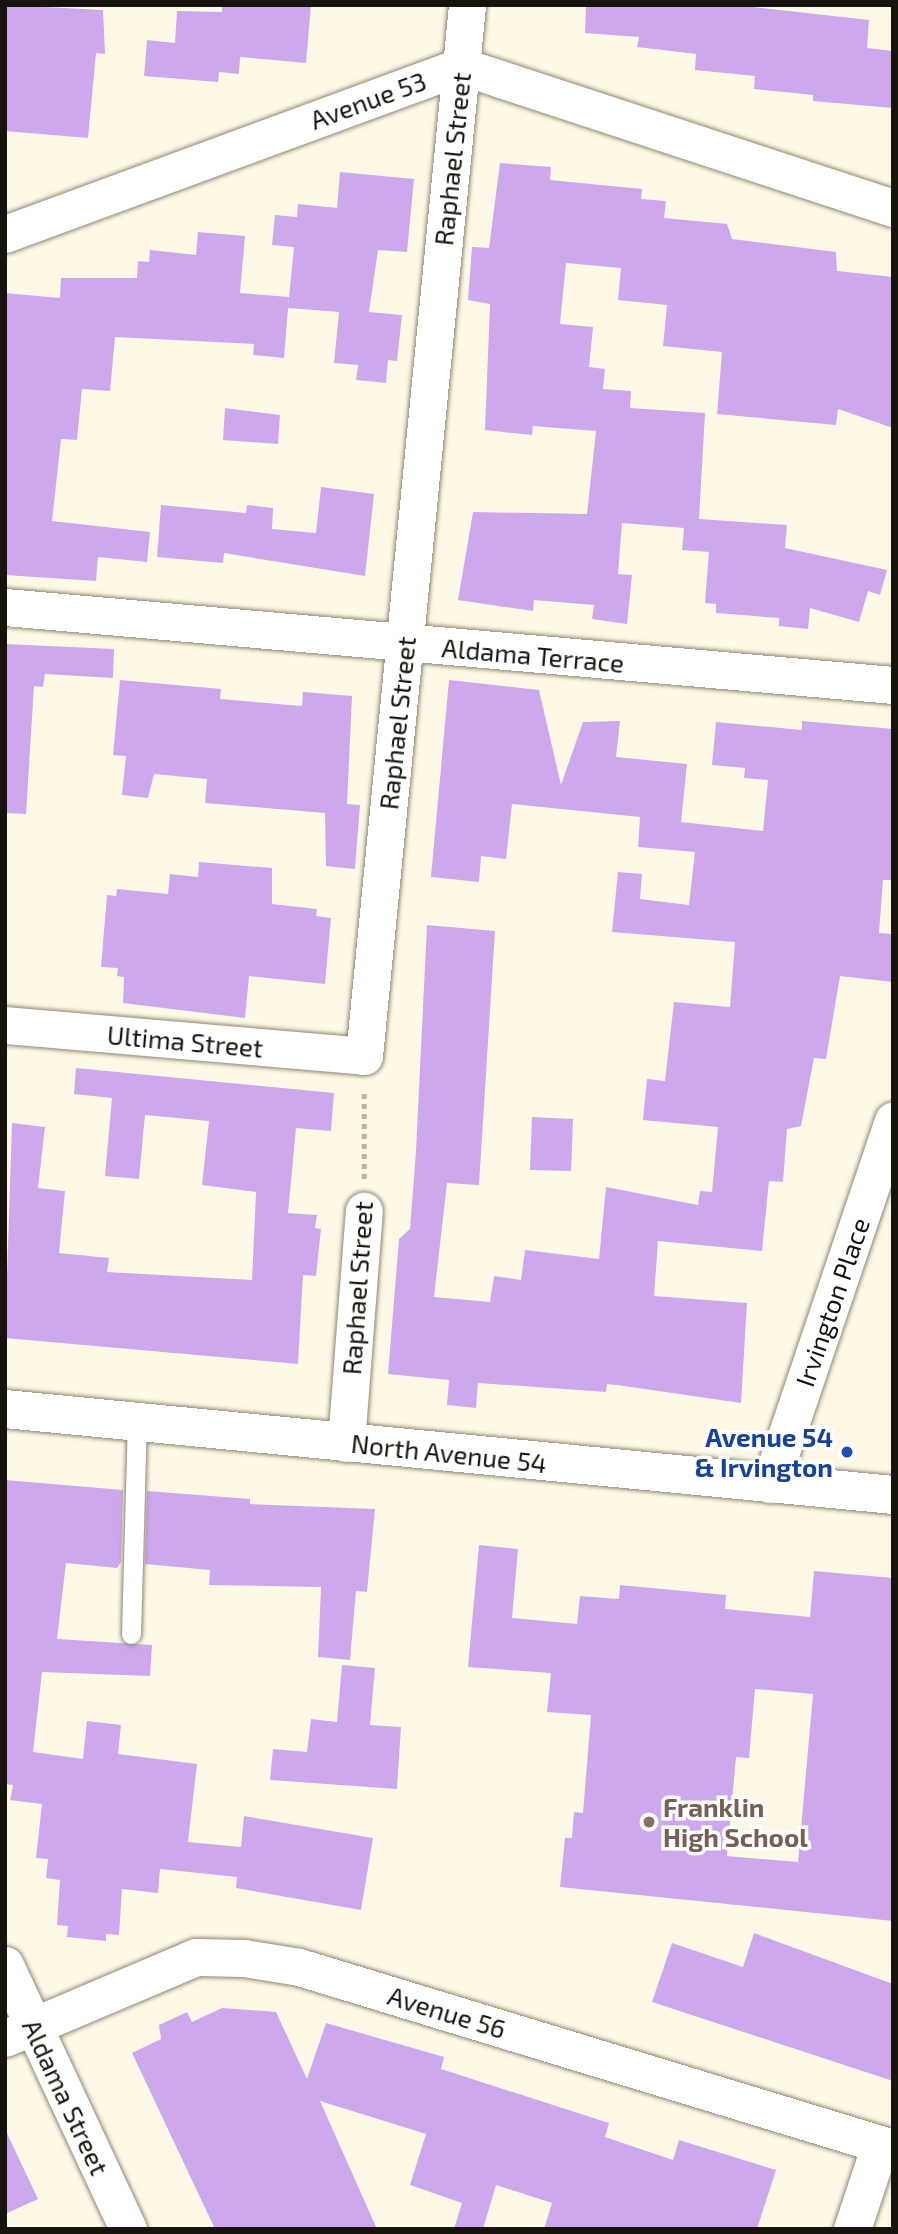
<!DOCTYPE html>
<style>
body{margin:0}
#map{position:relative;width:898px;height:2234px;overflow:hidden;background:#fef8e7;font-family:"Exo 2",sans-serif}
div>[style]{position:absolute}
.building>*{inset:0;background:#cea8ed}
.path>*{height:4.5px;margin-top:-2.25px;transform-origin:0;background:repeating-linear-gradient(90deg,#b9b3a5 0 5px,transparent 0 10px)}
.roads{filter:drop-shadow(0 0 2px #8e8774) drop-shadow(0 0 2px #8e8774)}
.service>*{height:19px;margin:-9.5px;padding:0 9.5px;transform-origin:9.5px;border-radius:9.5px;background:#fff}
.minor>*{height:37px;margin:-18.5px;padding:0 18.5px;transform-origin:18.5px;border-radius:18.5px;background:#fff}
.tertiary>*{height:38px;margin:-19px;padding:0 19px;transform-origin:19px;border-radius:19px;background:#fff}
.dots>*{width:19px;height:19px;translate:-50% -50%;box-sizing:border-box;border:4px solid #fff;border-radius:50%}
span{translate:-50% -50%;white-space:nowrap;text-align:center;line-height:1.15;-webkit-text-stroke:7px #fff;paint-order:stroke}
.street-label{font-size:26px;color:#17140d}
.transit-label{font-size:26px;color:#164399;font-weight:700}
.right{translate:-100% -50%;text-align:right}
.education-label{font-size:26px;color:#785e54;font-weight:700}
.left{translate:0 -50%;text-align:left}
.frame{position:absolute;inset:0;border:7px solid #17140d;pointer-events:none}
</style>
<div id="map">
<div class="building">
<div style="clip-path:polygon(5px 5px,103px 10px,105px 54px,96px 53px,88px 138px,5px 131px)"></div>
<div style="clip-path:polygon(222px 5px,311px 5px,306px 63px,240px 57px,239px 74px,219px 72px,218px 82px,144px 76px,147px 40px,175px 43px,177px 11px,222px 12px)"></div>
<div style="clip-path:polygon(586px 5px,735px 5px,869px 20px,867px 48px,893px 51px,893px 108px,813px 101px,813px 95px,754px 89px,755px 76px,695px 70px,696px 54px,637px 47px,639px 37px,585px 33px)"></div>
<div style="clip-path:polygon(500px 163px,551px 167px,550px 180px,642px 189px,641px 199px,666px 201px,664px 218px,727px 224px,732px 239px,836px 252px,837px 271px,893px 277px,893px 428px,838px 409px,836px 425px,717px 414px,722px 352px,663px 346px,667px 305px,618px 300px,621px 268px,566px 263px,560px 324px,593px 327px,589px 367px,605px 369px,603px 389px,631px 391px,630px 408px,705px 413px,699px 519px,787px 525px,785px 548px,887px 570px,880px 595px,868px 591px,859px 622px,810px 608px,808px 629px,779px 626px,779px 618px,716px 613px,716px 604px,705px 603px,709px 552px,682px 550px,684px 528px,622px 523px,618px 574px,632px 575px,627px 624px,592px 619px,594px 605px,534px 600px,533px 611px,458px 600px,473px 512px,587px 514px,596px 431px,533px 426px,532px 435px,485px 430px,490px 304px,468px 300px,472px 247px,489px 248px)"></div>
<div style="clip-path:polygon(340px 172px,414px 179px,407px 252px,378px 250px,369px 312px,402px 315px,397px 361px,388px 360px,386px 383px,356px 380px,358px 365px,334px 363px,339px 312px,288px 308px,294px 247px,272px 245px,275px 215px,297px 217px,298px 204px,337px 208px)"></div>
<div style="clip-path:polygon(198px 232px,245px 236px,240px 293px,289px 297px,284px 358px,253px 355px,254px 344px,115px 337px,110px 391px,82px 389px,77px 440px,61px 439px,52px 521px,150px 532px,147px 562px,98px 557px,96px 581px,5px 575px,5px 293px,60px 298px,61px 278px,137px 278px,138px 261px,149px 262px,150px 250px,196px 255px)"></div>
<div style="clip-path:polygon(225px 408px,280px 415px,278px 444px,223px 440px)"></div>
<div style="clip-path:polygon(321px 487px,374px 494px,365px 576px,224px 553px,223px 563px,157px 557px,161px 505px,246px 513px,247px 505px,273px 508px,272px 529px,316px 533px)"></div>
<div style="clip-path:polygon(5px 644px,114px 649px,113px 678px,45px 674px,43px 687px,34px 686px,26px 814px,5px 813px)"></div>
<div style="clip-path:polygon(120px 680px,221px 689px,220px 699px,302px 706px,303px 692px,352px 696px,347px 804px,360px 805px,355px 869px,326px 866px,325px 813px,205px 803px,207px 779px,154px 774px,148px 798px,122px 795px,126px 756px,113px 755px)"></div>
<div style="clip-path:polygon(449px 680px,539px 690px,561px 785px,583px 722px,620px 721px,616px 757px,687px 764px,681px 822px,763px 831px,768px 780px,744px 778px,745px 768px,712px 765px,716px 722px,802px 730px,802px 721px,893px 729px,893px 880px,883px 880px,879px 933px,893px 934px,893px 982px,840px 976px,826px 1059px,814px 1058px,801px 1126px,787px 1129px,783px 1182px,769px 1181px,762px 1251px,658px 1241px,654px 1296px,747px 1303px,741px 1403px,617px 1385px,607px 1384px,606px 1392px,478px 1383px,476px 1408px,447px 1405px,449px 1380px,388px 1374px,399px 1239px,410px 1229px,416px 1151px,427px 925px,495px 931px,479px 1185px,447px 1183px,434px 1297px,490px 1302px,494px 1276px,521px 1280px,525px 1250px,599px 1259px,606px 1187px,698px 1205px,700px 1191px,712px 1192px,718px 1127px,643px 1120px,647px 1079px,665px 1081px,674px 1002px,730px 1007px,735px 942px,612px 932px,618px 872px,642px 874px,640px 899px,689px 905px,695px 852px,638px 847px,640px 817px,512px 804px,506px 859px,481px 856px,479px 882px,431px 877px)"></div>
<div style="clip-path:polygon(199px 862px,272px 868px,272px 904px,317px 909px,316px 916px,331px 918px,325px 984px,249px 976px,245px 1018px,123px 1003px,124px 977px,117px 976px,118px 968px,101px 967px,107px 895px,116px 896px,117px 889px,168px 894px,170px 874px,198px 877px)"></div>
<div style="clip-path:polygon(76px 1068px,334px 1093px,331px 1131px,296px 1128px,288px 1213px,317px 1215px,315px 1228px,321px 1229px,316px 1276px,303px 1275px,298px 1364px,5px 1338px,12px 1123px,45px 1127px,38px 1188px,65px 1191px,59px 1253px,109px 1258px,107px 1272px,252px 1280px,256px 1192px,202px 1185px,209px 1121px,145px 1115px,139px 1179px,105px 1176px,112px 1098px,74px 1094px)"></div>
<div style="clip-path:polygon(532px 1117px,573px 1119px,571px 1171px,530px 1170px)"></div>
<div style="clip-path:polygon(5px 1480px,123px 1490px,121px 1562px,117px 1568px,66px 1563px,57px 1639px,152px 1645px,150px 1676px,42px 1672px,33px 1752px,83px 1759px,87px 1721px,121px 1725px,118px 1754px,197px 1764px,188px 1842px,241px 1847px,244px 1816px,373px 1838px,361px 1910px,236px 1888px,237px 1877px,160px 1869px,158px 1893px,122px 1889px,119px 1935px,106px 1934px,106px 1941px,67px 1937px,68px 1926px,57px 1925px,60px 1880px,46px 1878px,48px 1859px,36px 1858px,42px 1804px,10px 1800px,13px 1785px,5px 1784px)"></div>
<div style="clip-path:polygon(147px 1491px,250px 1499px,250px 1504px,375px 1509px,367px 1592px,356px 1591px,350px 1660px,318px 1657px,321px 1587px,209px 1585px,210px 1570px,145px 1564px)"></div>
<div style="clip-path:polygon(evenodd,479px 1545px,518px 1549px,512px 1618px,577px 1624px,580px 1596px,619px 1599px,620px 1585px,726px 1595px,725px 1609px,810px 1617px,814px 1571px,893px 1578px,893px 1921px,560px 1887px,565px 1838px,572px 1838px,574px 1812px,583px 1813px,591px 1715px,547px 1712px,551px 1673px,468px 1667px,479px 1545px,755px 1689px,813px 1694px,798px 1862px,727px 1856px,736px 1757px,749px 1758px,755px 1689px)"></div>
<div style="clip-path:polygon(342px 1665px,375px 1668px,370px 1725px,401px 1727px,397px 1789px,270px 1780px,273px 1749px,307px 1752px,311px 1719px,337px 1722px)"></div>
<div style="clip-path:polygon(754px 1933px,893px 1984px,893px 2081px,652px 2002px,672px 1943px,743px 1967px)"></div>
<div style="clip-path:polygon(222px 2008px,276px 2012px,307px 2079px,326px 2023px,444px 2057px,441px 2069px,609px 2123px,605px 2137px,673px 2160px,679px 2140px,776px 2170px,757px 2229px,544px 2229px,552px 2203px,496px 2185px,483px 2229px,454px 2229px,462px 2203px,410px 2185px,426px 2134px,320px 2101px,377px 2229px,215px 2229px,132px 2053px,161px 2039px,159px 2025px,187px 2012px,192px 2022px)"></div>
<div style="clip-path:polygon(5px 2129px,38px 2199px,5px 2214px)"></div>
</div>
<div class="path">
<div style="left:364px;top:1179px;width:89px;rotate:-90deg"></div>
</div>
<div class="roads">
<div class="service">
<div style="left:131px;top:1634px;width:212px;rotate:-88.4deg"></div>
</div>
<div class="minor">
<div style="left:5px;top:234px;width:486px;rotate:-20.2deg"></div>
<div style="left:461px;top:66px;width:455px;rotate:18.2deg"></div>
<div style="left:5px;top:607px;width:891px;rotate:5.02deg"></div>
<div style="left:5px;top:1025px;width:360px;rotate:4.9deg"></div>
<div style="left:364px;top:1056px;width:1056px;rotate:-84.4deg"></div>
<div style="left:346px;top:1443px;width:233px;rotate:-85.6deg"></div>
<div style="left:770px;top:1484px;width:384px;rotate:-71.3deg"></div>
<div style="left:5px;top:1965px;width:291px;rotate:65deg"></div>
<div style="left:5px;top:2038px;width:207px;rotate:-23deg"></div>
<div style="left:196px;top:1957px;width:48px;rotate:1.2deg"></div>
<div style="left:244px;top:1958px;width:56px;rotate:9.3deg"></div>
<div style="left:299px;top:1967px;width:621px;rotate:16.95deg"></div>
<div style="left:852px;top:2229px;width:89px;rotate:-71.6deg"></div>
</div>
<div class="tertiary">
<div style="left:5px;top:1409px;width:892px;rotate:5.53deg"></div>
</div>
</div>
<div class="dots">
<div style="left:847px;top:1452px;background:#1a4fb4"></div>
<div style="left:649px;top:1822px;background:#8d6e63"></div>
</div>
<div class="street-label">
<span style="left:368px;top:100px;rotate:-20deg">Avenue 53</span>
<span style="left:452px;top:159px;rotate:-84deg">Raphael Street</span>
<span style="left:533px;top:655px;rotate:5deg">Aldama Terrace</span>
<span style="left:397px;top:723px;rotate:-84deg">Raphael Street</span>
<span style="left:185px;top:1041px;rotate:5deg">Ultima Street</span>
<span style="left:357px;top:1288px;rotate:-86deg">Raphael Street</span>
<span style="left:832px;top:1302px;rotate:-71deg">Irvington Place</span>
<span style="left:449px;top:1453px;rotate:6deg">North Avenue 54</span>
<span style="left:447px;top:2012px;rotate:17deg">Avenue 56</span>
<span style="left:66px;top:2097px;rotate:65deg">Aldama Street</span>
</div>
<div class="transit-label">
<span class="right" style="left:833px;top:1452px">Avenue 54<br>&amp; Irvington</span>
</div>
<div class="education-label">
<span class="left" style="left:663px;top:1822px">Franklin<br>High School</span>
</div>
<div class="frame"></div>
</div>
